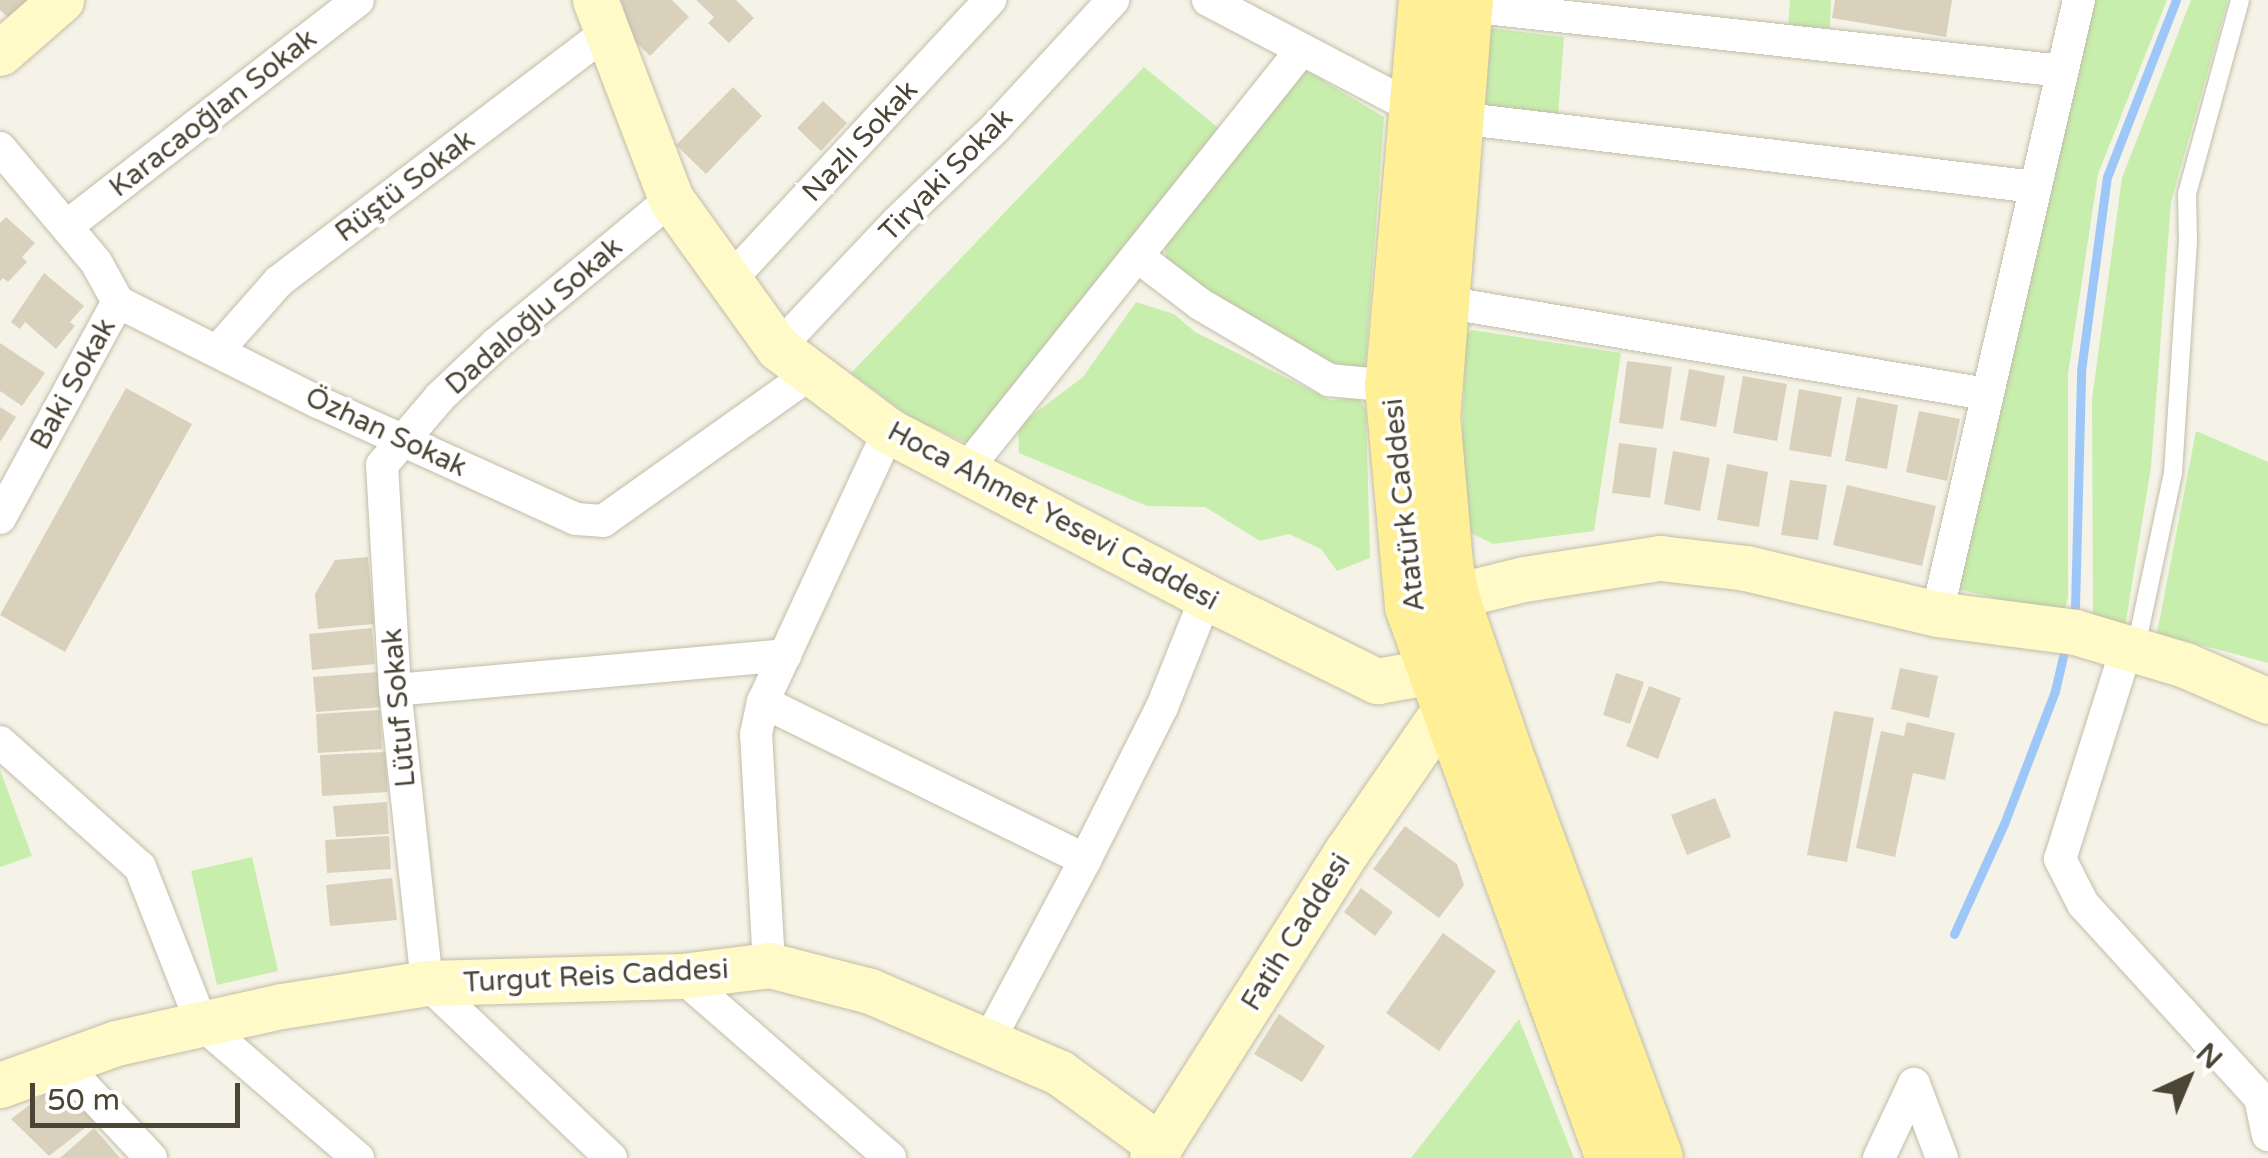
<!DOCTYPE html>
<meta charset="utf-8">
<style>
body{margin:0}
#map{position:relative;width:2268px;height:1158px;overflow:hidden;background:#f5f3e7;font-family:"Varela Round",sans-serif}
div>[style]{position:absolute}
.green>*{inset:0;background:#c7eeac}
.stream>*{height:9px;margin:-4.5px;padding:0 4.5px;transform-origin:4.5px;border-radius:4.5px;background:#9dc6f9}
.building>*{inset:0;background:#d9d1bb}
.roads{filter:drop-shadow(0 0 2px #c2bda9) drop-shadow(0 0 2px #c2bda9)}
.lane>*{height:18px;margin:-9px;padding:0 9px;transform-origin:9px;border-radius:9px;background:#fff}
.street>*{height:32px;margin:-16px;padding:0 16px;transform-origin:16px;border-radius:16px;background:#fff}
.secondary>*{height:45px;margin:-22.5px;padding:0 22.5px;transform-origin:22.5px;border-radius:22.5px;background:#fffac8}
.primary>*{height:52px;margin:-26px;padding:0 26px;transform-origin:26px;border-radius:26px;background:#fff097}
span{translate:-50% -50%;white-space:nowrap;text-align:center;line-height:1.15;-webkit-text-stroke:8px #fff;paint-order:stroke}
.street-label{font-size:28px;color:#4a4535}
.north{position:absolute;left:2138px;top:1028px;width:100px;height:100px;-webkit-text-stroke:8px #fff;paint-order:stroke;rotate:44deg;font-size:28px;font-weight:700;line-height:40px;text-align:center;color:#4a4535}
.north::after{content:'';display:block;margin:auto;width:35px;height:45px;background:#4a4535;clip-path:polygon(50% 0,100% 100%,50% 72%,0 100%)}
.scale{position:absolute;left:30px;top:1083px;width:210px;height:45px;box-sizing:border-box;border:5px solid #4a4535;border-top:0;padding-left:12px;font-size:30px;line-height:35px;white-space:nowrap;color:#4a4535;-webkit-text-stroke:8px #fff;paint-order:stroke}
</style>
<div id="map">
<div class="green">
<div style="clip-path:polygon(1790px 0,1831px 0,1830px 31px,1788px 27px)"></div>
<div style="clip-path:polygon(2094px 0,2167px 0,2098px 174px,2068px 374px,2068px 597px,2063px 615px,1958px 589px)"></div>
<div style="clip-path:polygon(2191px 0,2228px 0,2171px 202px,2151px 467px,2125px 627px,2093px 619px,2092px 399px,2122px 178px)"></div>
<div style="clip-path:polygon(1488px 28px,1564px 37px,1558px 115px,1479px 107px)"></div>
<div style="clip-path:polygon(1144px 67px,1222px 131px,971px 445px,912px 418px,851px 373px)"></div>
<div style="clip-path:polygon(1302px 68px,1384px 117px,1365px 370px,1334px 370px,1167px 267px,1165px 247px)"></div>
<div style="clip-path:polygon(1136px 302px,1174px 314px,1195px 332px,1330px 400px,1359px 398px,1366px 410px,1370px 558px,1337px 571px,1321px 549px,1289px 534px,1260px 541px,1205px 507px,1147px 506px,1019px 453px,1018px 426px,1083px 377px)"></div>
<div style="clip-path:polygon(1472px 330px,1621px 353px,1594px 531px,1493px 544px,1471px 533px,1462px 442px,1466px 335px)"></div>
<div style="clip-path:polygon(2196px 431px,2268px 462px,2268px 663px,2157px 633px)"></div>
<div style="clip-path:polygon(0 770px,32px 856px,0 867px)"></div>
<div style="clip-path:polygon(252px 857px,278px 971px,217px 985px,191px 871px)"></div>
<div style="clip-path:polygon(1519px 1019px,1574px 1158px,1411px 1158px)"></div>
</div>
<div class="stream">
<div style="left:2075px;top:607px;width:236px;rotate:-88.5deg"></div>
<div style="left:2081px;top:371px;width:196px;rotate:-82.4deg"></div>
<div style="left:2107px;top:177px;width:190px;rotate:-68.7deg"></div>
<div style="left:1954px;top:934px;width:121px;rotate:-65.6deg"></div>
<div style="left:2004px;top:824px;width:142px;rotate:-69deg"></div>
<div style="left:2055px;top:691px;width:36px;rotate:-77deg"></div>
</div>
<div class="building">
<div style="clip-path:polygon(0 0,45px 0,19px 27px,0 10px)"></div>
<div style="clip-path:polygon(621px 0,672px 0,689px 17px,650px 56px,633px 39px)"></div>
<div style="clip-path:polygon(696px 0,736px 0,754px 18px,729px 43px,708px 23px,714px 17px)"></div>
<div style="clip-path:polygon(1835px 0,1952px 0,1946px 37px,1832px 18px)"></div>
<div style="clip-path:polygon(733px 87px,762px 116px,706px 174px,676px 145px)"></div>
<div style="clip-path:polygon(823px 101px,847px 123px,821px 151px,797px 128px)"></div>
<div style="clip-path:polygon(6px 217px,35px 243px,22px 257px,27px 262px,8px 282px,3px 278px,0 281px,0 223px)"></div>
<div style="clip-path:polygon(44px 273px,84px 306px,70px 322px,75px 326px,56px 349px,25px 322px,20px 329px,11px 322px)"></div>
<div style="clip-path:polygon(0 343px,45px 373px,22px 406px,0 391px)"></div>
<div style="clip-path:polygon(1627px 361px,1672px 367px,1663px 429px,1619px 423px)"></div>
<div style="clip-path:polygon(1689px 369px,1725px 376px,1716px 427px,1680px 420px)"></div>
<div style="clip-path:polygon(1743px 376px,1787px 384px,1777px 441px,1733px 433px)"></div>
<div style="clip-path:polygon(126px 388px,192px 424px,65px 652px,0 615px)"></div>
<div style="clip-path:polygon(1799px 389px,1842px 397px,1831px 457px,1789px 450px)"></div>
<div style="clip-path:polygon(1857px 397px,1898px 405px,1887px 469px,1845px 461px)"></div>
<div style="clip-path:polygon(0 407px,16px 417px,0 442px)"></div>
<div style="clip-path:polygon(1919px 411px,1960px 419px,1947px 481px,1906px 472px)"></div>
<div style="clip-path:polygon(1619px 443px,1657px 448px,1650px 498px,1612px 493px)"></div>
<div style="clip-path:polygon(1673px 451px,1710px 458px,1700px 511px,1664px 504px)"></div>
<div style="clip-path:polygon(1727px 464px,1768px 472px,1759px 527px,1717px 520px)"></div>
<div style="clip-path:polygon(1790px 480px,1827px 485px,1818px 540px,1781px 535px)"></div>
<div style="clip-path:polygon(1847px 485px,1936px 506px,1922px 566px,1833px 545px)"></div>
<div style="clip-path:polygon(368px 557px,374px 624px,318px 629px,315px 594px,335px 560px)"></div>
<div style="clip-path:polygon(372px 628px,375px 664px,312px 670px,309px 634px)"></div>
<div style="clip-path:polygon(1900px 668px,1938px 676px,1929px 718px,1891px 709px)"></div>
<div style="clip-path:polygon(378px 672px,382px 707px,316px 712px,313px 677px)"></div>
<div style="clip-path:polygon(1616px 673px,1644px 682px,1630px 724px,1603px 715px)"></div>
<div style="clip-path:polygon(1649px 686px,1681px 698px,1658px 759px,1626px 746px)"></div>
<div style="clip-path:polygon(380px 710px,382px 749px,318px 753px,316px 714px)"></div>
<div style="clip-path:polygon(1834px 711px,1874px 718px,1847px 862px,1807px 855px)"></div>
<div style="clip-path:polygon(1907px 722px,1955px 733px,1945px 780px,1913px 773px,1895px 857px,1856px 848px,1881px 731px,1904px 736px)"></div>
<div style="clip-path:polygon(385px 752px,388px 792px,322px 796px,320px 755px)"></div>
<div style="clip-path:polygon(1715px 798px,1731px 837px,1687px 855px,1671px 815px)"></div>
<div style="clip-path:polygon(387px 802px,389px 834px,336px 837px,333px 806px)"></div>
<div style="clip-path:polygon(1405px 826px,1457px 864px,1464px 885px,1439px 918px,1373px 869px)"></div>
<div style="clip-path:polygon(389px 836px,391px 869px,327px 873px,325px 840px)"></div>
<div style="clip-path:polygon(392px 878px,397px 920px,330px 926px,326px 885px)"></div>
<div style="clip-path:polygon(1361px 888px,1393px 912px,1375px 936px,1344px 912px)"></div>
<div style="clip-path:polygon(1443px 933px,1496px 971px,1439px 1051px,1386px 1013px)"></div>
<div style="clip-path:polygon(1279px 1014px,1325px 1046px,1302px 1082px,1254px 1054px)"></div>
<div style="clip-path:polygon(58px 1083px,94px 1121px,49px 1156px,11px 1119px)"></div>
<div style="clip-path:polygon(94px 1128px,120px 1158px,60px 1158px)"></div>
</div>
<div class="roads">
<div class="lane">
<div style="left:2136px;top:647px;width:178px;rotate:-78deg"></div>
<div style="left:2173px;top:473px;width:231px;rotate:-86.3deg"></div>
<div style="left:2188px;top:242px;width:48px;rotate:-91.2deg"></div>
<div style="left:2187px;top:194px;width:201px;rotate:-74.7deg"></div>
</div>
<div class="street">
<div style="left:1208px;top:0;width:235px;rotate:27.7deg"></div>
<div style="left:1467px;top:6px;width:599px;rotate:6.23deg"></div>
<div style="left:1458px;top:118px;width:581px;rotate:6.82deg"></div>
<div style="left:0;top:148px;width:149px;rotate:49.9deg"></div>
<div style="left:96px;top:262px;width:46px;rotate:61.2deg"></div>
<div style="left:118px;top:302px;width:224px;rotate:26.6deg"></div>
<div style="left:318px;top:402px;width:283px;rotate:24.4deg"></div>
<div style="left:576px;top:519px;width:27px;rotate:4deg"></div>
<div style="left:603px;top:521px;width:255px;rotate:-35.4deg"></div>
<div style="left:67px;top:226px;width:368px;rotate:-37.8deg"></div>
<div style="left:1137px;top:256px;width:79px;rotate:37.3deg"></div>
<div style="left:1200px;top:304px;width:150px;rotate:30.5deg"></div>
<div style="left:1329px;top:380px;width:62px;rotate:5.5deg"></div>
<div style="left:729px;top:281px;width:384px;rotate:-47.1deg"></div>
<div style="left:1444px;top:302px;width:550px;rotate:9.63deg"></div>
<div style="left:778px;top:348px;width:173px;rotate:-46.6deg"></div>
<div style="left:897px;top:222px;width:137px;rotate:-43.8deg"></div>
<div style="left:996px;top:127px;width:173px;rotate:-47.3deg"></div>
<div style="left:218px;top:350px;width:92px;rotate:-48.5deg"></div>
<div style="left:279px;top:281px;width:409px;rotate:-37.2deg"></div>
<div style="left:965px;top:471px;width:536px;rotate:-51.36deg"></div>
<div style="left:0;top:518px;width:246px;rotate:-61.4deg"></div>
<div style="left:1937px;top:614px;width:630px;rotate:-76.98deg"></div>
<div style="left:2136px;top:647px;width:10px;rotate:163deg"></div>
<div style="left:2126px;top:650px;width:219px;rotate:107.5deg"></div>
<div style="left:2060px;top:859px;width:51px;rotate:62.9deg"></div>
<div style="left:2083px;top:904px;width:263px;rotate:47.6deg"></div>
<div style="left:2260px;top:1098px;width:38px;rotate:78deg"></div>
<div style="left:395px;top:690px;width:392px;rotate:-5.1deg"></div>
<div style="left:763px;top:702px;width:359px;rotate:26.1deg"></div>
<div style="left:1085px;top:860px;width:171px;rotate:-63.3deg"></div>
<div style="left:1162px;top:707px;width:118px;rotate:-68.2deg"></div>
<div style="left:0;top:742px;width:188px;rotate:41.8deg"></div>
<div style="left:140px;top:867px;width:169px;rotate:68.5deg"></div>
<div style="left:202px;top:1024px;width:206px;rotate:40.7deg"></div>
<div style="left:769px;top:965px;width:231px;rotate:-93.2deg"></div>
<div style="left:756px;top:734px;width:33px;rotate:-78deg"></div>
<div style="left:763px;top:702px;width:299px;rotate:-65.1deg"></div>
<div style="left:681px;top:976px;width:277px;rotate:41deg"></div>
<div style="left:988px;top:1042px;width:206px;rotate:-61.9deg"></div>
<div style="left:60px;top:1061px;width:133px;rotate:46.8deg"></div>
<div style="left:611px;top:1158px;width:254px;rotate:-136.4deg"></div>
<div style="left:427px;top:983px;width:295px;rotate:-96.2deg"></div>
<div style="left:395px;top:690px;width:225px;rotate:-93.3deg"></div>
<div style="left:382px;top:465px;width:89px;rotate:-49.5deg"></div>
<div style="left:440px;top:397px;width:77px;rotate:-43.4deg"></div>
<div style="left:496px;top:344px;width:227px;rotate:-39.6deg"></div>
<div style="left:1879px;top:1158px;width:82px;rotate:-64.7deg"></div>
<div style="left:1914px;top:1084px;width:79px;rotate:69.3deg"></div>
</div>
<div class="secondary">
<div style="left:595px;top:0;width:213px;rotate:69.1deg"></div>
<div style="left:671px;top:199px;width:183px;rotate:54.3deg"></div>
<div style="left:778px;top:348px;width:139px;rotate:36.8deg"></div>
<div style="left:889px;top:431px;width:358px;rotate:27.6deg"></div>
<div style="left:1206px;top:597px;width:191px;rotate:26.2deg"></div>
<div style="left:1377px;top:681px;width:57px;rotate:-10.1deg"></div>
<div style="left:0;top:53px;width:81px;rotate:-41deg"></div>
<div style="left:1418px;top:605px;width:109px;rotate:-13.8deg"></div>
<div style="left:1524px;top:579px;width:138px;rotate:-8.8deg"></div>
<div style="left:1660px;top:558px;width:87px;rotate:6.6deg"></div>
<div style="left:1746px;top:568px;width:196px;rotate:13.5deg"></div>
<div style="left:1937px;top:614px;width:139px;rotate:7.4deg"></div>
<div style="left:2075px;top:632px;width:115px;rotate:16.7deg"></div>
<div style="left:2185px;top:665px;width:90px;rotate:23.4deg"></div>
<div style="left:0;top:1085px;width:123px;rotate:-19.9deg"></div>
<div style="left:116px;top:1043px;width:170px;rotate:-12.6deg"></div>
<div style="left:282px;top:1006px;width:147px;rotate:-9deg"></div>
<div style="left:427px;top:983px;width:254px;rotate:-1.6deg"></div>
<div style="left:681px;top:976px;width:89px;rotate:-7.1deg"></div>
<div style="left:769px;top:965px;width:104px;rotate:14.4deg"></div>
<div style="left:870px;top:991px;width:207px;rotate:23.3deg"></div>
<div style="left:1060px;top:1073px;width:124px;rotate:36.1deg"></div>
<div style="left:1152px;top:1158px;width:364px;rotate:-57.6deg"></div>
<div style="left:1347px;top:851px;width:173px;rotate:-55.4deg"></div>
</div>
<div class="primary">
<div style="left:1425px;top:0;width:387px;rotate:95deg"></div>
<div style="left:1391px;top:386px;width:222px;rotate:84.8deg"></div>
<div style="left:1411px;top:607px;width:587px;rotate:69.96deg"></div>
<div style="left:1467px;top:0;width:416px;rotate:94.5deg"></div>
<div style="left:1434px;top:415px;width:151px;rotate:85deg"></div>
<div style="left:1447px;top:565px;width:33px;rotate:79deg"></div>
<div style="left:1453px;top:597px;width:181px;rotate:71deg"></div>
<div style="left:1512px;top:768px;width:416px;rotate:69.6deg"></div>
</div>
</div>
<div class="street-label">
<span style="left:213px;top:113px;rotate:-38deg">Karacaoğlan Sokak</span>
<span style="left:860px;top:141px;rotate:-47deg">Nazlı Sokak</span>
<span style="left:946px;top:175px;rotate:-45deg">Tiryaki Sokak</span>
<span style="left:405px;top:186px;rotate:-37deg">Rüştü Sokak</span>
<span style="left:534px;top:316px;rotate:-41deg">Dadaloğlu Sokak</span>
<span style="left:73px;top:384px;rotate:-61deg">Baki Sokak</span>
<span style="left:386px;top:432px;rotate:25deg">Özhan Sokak</span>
<span style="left:1404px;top:505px;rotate:-96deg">Atatürk Caddesi</span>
<span style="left:1053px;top:516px;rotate:28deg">Hoca Ahmet Yesevi Caddesi</span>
<span style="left:399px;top:708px;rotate:-95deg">Lütuf Sokak</span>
<span style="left:1296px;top:932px;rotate:-58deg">Fatih Caddesi</span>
<span style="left:596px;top:976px;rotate:-3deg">Turgut Reis Caddesi</span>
</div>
<div class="north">N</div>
<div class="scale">50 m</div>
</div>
